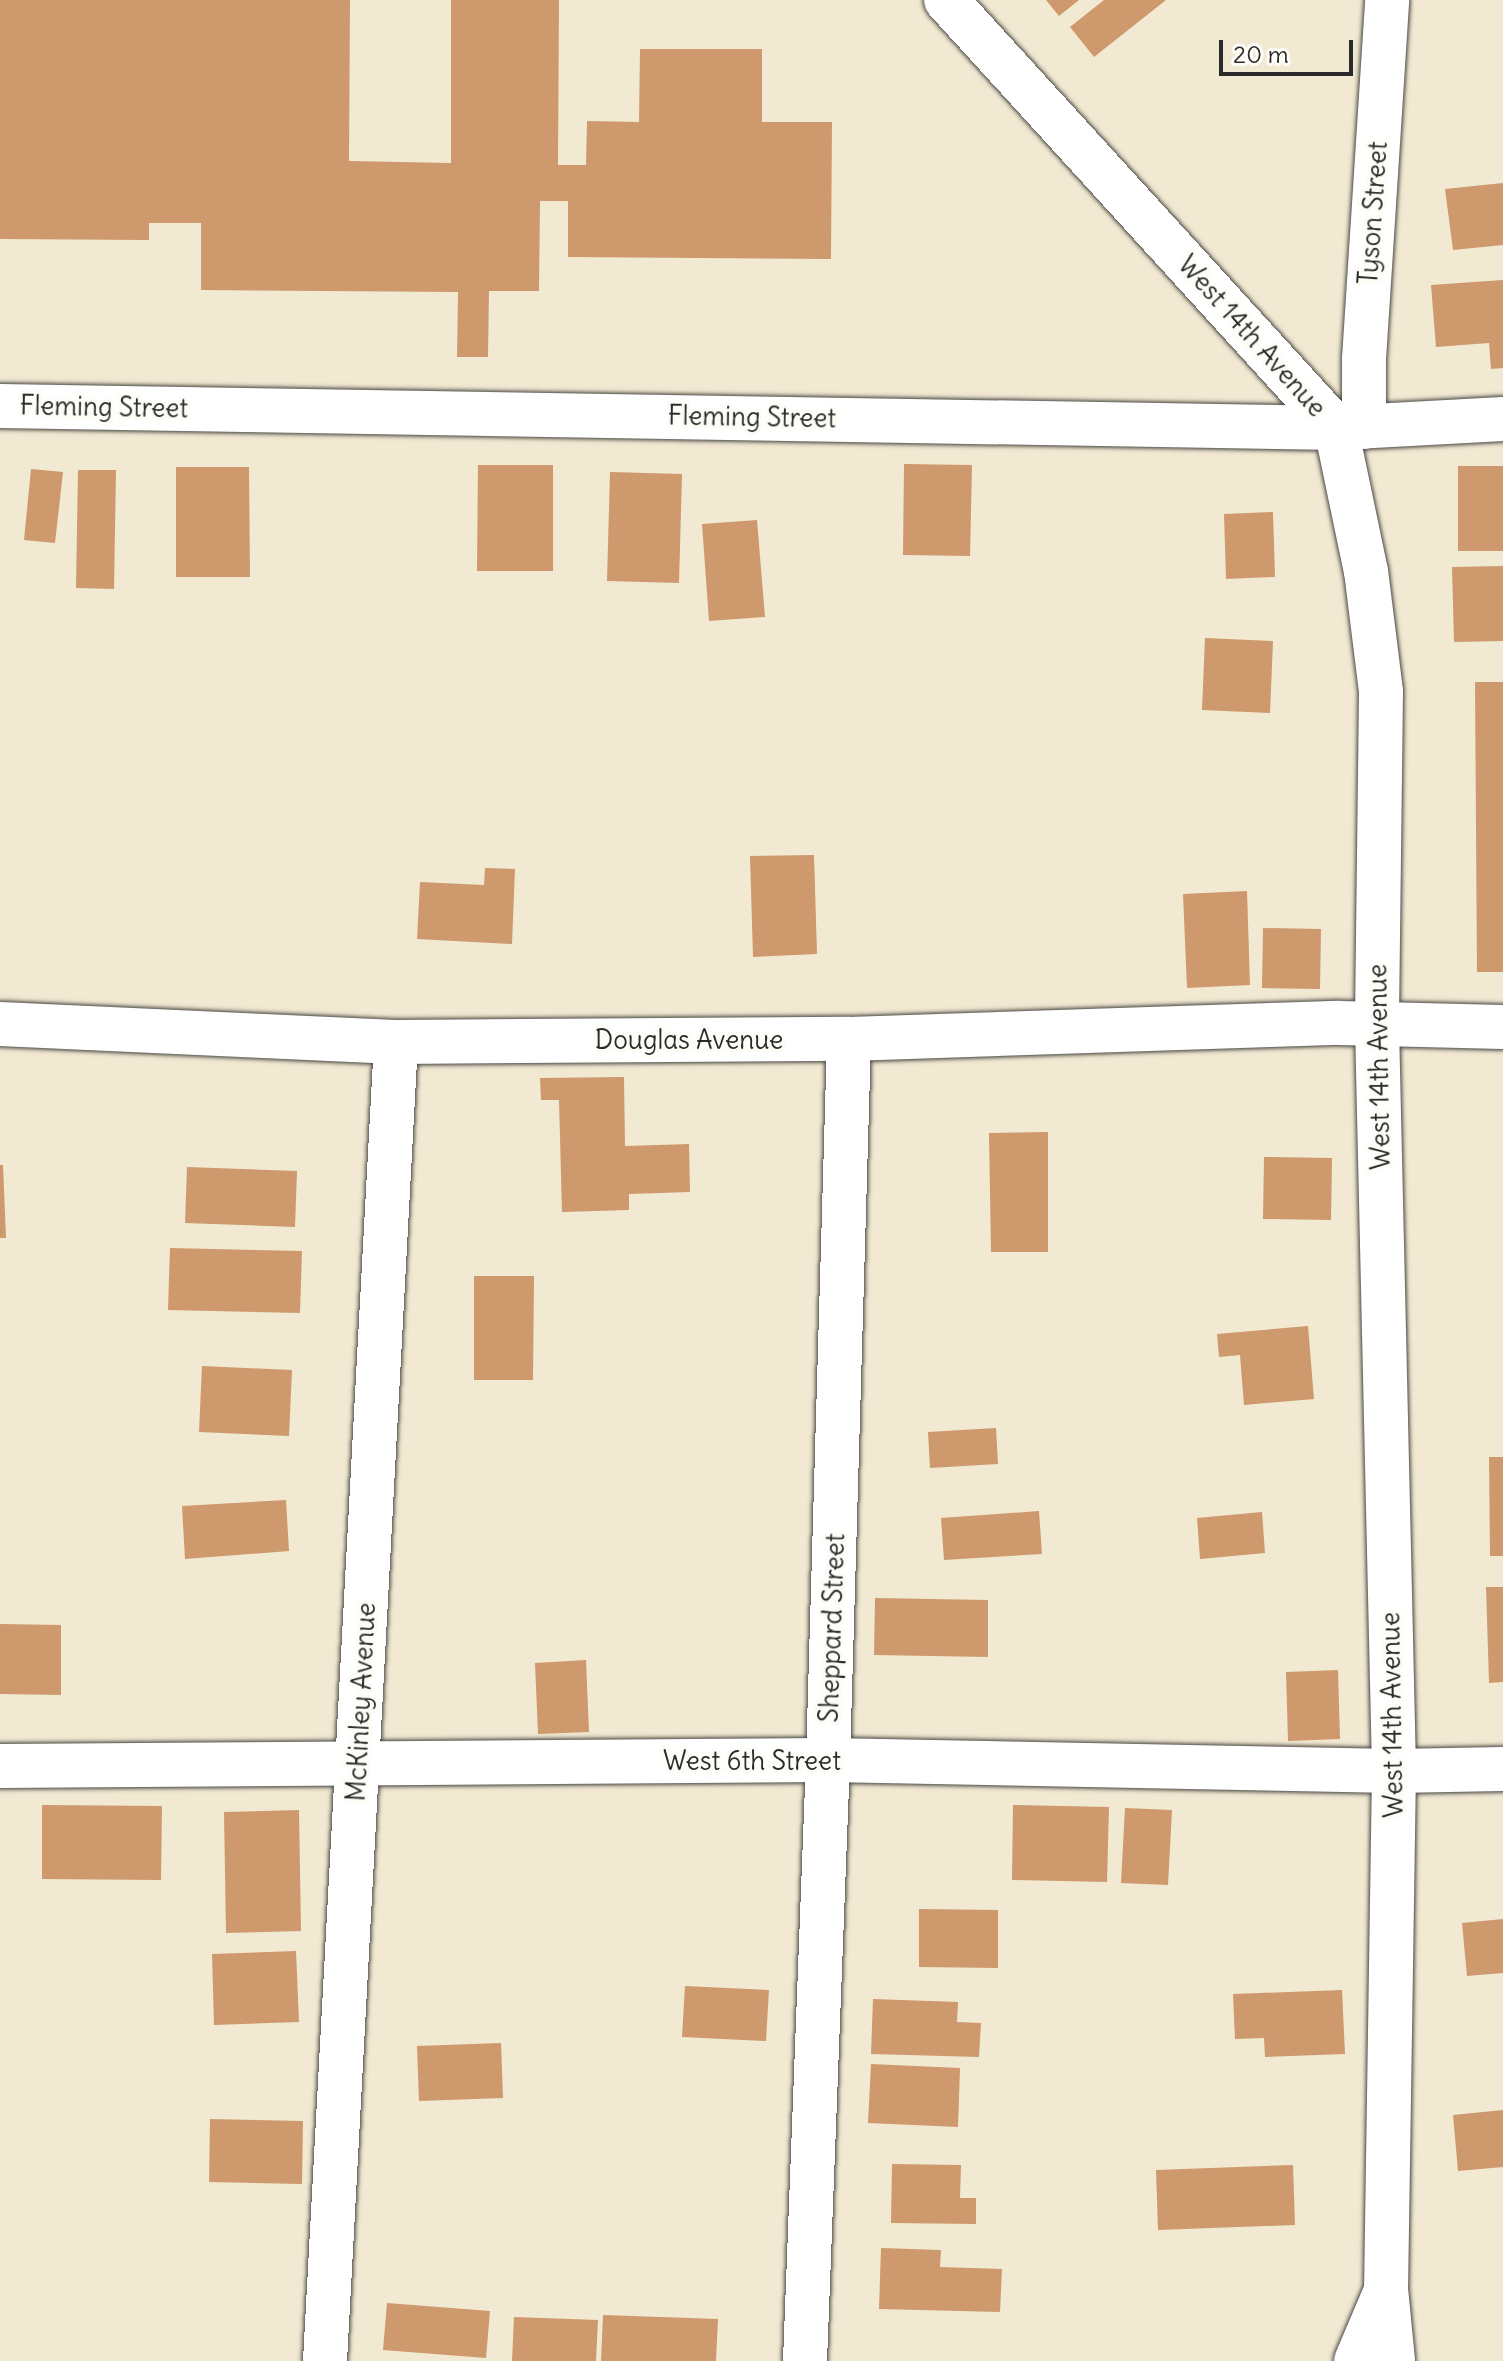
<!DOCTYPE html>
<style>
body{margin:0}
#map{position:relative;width:1503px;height:2361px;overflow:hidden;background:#f2e9d2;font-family:Delius,sans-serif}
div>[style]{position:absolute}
.building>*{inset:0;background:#cd996d}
.roads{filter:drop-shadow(0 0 2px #494844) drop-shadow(0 0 2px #494844)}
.minor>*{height:44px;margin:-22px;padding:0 22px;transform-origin:22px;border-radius:22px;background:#fff}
span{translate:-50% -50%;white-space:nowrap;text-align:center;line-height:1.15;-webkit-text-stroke:8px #fdfcf7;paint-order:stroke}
.street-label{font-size:26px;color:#2b2b2b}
.scale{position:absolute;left:1219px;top:40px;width:134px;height:36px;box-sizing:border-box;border:4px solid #2b2b2b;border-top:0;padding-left:10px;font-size:24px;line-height:28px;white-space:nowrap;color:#2b2b2b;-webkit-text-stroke:6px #fdfcf7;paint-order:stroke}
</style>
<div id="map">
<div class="building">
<div style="clip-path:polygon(0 0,350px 0,349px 161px,451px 163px,451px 0,559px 0,558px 165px,586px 165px,587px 121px,639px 122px,640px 49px,762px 49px,762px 122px,832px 122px,831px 259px,568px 257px,568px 201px,540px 201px,539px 291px,489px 291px,488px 357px,457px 357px,458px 292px,201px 290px,201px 223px,149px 223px,149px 240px,0 239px)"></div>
<div style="clip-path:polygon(1046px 0,1079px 0,1059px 16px)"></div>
<div style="clip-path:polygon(1104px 0,1166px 0,1094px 57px,1070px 27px)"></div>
<div style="clip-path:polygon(1503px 183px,1503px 245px,1453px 250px,1445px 189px)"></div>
<div style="clip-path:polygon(1503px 280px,1503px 368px,1491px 369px,1489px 343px,1436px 347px,1431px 285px)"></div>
<div style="clip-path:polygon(904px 464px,972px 465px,970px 556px,903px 555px)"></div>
<div style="clip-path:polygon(478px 465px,553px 465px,553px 571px,477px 571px)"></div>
<div style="clip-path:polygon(1458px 466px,1503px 466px,1503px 551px,1458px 551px)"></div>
<div style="clip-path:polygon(176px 467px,249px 467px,250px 577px,176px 577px)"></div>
<div style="clip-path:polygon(31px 469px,63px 472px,55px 543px,24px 540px)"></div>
<div style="clip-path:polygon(78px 470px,116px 470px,114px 589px,76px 588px)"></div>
<div style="clip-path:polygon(610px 472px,682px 474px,679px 583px,607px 581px)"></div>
<div style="clip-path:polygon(1273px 512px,1275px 577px,1226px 579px,1224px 514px)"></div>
<div style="clip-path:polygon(757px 520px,765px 617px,709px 621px,702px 524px)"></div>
<div style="clip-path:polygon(1503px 566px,1503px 641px,1454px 642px,1452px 567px)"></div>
<div style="clip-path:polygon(1205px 638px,1273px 641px,1270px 713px,1202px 710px)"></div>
<div style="clip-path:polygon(1475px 682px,1503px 682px,1503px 972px,1477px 972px)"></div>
<div style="clip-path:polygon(814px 855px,817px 954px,753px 957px,750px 856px)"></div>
<div style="clip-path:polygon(485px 868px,515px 869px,512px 944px,417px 939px,420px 882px,484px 885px)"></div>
<div style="clip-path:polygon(1247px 891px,1250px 985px,1187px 988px,1183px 894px)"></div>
<div style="clip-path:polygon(1263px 928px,1321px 929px,1320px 989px,1262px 988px)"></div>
<div style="clip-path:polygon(624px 1077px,625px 1146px,689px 1144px,690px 1192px,629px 1194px,629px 1210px,562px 1212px,559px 1100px,541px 1100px,540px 1078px)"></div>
<div style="clip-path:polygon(1048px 1132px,1048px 1252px,991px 1252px,989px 1133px)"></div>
<div style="clip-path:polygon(1264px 1157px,1332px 1158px,1331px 1220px,1263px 1219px)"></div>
<div style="clip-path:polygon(0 1165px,3px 1165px,6px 1238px,0 1238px)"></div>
<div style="clip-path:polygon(187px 1167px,297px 1171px,295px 1227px,185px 1223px)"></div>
<div style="clip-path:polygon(170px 1248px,302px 1251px,300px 1313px,168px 1310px)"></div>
<div style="clip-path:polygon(474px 1276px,534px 1276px,533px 1380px,474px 1380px)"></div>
<div style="clip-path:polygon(1308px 1326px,1314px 1399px,1244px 1405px,1240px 1355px,1219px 1357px,1217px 1334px)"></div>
<div style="clip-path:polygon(202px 1366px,292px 1370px,289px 1436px,199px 1432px)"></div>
<div style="clip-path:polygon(996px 1428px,998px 1464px,930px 1468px,928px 1432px)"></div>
<div style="clip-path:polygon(1489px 1457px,1503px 1457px,1503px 1556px,1490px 1556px)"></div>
<div style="clip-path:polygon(286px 1500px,289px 1551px,185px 1559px,182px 1506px)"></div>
<div style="clip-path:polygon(1039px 1511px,1042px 1554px,944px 1560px,941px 1518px)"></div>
<div style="clip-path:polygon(1262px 1512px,1265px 1553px,1200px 1559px,1197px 1518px)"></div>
<div style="clip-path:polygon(1486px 1587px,1503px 1587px,1503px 1682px,1489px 1683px)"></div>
<div style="clip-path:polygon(875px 1598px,988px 1600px,988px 1657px,874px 1655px)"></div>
<div style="clip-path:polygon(0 1624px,61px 1625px,61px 1695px,0 1694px)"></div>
<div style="clip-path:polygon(586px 1660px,589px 1732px,538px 1734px,535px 1663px)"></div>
<div style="clip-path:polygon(1338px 1670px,1340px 1739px,1288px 1741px,1286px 1672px)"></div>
<div style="clip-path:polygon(42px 1805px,162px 1806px,161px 1880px,42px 1879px)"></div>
<div style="clip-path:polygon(1013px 1805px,1109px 1807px,1107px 1882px,1012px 1880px)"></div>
<div style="clip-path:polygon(1125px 1808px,1172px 1810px,1168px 1885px,1121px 1883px)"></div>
<div style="clip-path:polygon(299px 1810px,301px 1931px,226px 1933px,224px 1812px)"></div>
<div style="clip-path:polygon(919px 1909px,998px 1910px,998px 1968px,919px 1967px)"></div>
<div style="clip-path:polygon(1503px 1919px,1503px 1973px,1467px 1976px,1462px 1923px)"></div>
<div style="clip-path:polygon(296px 1951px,299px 2022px,214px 2025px,212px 1954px)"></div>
<div style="clip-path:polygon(685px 1986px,769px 1990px,766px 2041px,682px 2037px)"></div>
<div style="clip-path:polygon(1342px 1990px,1345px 2054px,1265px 2057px,1264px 2038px,1235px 2039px,1233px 1994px)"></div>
<div style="clip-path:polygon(873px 1999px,958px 2002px,957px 2022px,981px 2023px,979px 2057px,871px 2054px)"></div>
<div style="clip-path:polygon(501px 2043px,503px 2098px,419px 2101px,417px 2046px)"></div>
<div style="clip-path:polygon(871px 2064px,960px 2068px,958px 2127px,868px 2123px)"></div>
<div style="clip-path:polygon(1503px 2110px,1503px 2167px,1458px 2171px,1453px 2115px)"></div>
<div style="clip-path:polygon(210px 2119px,303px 2121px,302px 2184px,209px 2182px)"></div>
<div style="clip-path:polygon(892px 2164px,961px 2165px,960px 2198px,976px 2198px,976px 2224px,891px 2223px)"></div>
<div style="clip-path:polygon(1293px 2165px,1295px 2225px,1158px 2230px,1156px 2170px)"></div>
<div style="clip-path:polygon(881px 2248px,941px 2250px,940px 2267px,1002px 2269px,1000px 2312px,879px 2309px)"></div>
<div style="clip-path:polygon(387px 2303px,490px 2311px,486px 2358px,383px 2350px)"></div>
<div style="clip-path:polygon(603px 2315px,718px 2319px,716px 2361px,601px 2361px)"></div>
<div style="clip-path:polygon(514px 2317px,598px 2320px,596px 2361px,512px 2361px)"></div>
</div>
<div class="roads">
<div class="minor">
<div style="left:946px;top:0;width:579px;rotate:47.66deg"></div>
<div style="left:1336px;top:428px;width:146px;rotate:78.2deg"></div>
<div style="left:1366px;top:571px;width:122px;rotate:82.9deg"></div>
<div style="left:1381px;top:692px;width:334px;rotate:90.7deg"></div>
<div style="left:1377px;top:1026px;width:745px;rotate:88.69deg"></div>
<div style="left:1394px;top:1771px;width:518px;rotate:90.88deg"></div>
<div style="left:1386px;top:2289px;width:72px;rotate:84.4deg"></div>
<div style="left:0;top:406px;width:1336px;rotate:0.94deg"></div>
<div style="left:1336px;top:428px;width:167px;rotate:-3.1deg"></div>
<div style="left:1364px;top:427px;width:68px;rotate:-90deg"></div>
<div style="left:1364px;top:359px;width:360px;rotate:-86.3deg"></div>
<div style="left:0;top:1024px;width:396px;rotate:2.6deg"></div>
<div style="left:396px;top:1042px;width:453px;rotate:-0.4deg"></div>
<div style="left:849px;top:1039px;width:490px;rotate:-1.9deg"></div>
<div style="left:1339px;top:1023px;width:164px;rotate:1.4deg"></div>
<div style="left:0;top:1766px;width:828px;rotate:-0.42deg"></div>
<div style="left:828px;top:1760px;width:566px;rotate:1.11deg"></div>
<div style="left:1394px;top:1771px;width:109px;rotate:-1.1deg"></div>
<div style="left:325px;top:2361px;width:1321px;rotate:-86.92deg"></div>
<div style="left:805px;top:2361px;width:601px;rotate:-87.81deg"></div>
<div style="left:828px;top:1760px;width:721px;rotate:-88.33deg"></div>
<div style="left:1356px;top:2361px;width:72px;rotate:-67deg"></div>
</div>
</div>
<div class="street-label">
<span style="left:1373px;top:213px;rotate:-86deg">Tyson Street</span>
<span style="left:1252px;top:336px;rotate:48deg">West 14th Avenue</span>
<span style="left:104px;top:407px;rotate:1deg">Fleming Street</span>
<span style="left:752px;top:417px;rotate:1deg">Fleming Street</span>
<span style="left:689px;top:1040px">Douglas Avenue</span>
<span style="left:1379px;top:1067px;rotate:-91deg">West 14th Avenue</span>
<span style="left:832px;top:1628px;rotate:-88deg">Sheppard Street</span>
<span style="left:361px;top:1702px;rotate:-87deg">McKinley Avenue</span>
<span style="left:1392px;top:1715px;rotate:-91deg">West 14th Avenue</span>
<span style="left:752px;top:1761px">West 6th Street</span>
</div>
<div class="scale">20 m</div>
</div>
